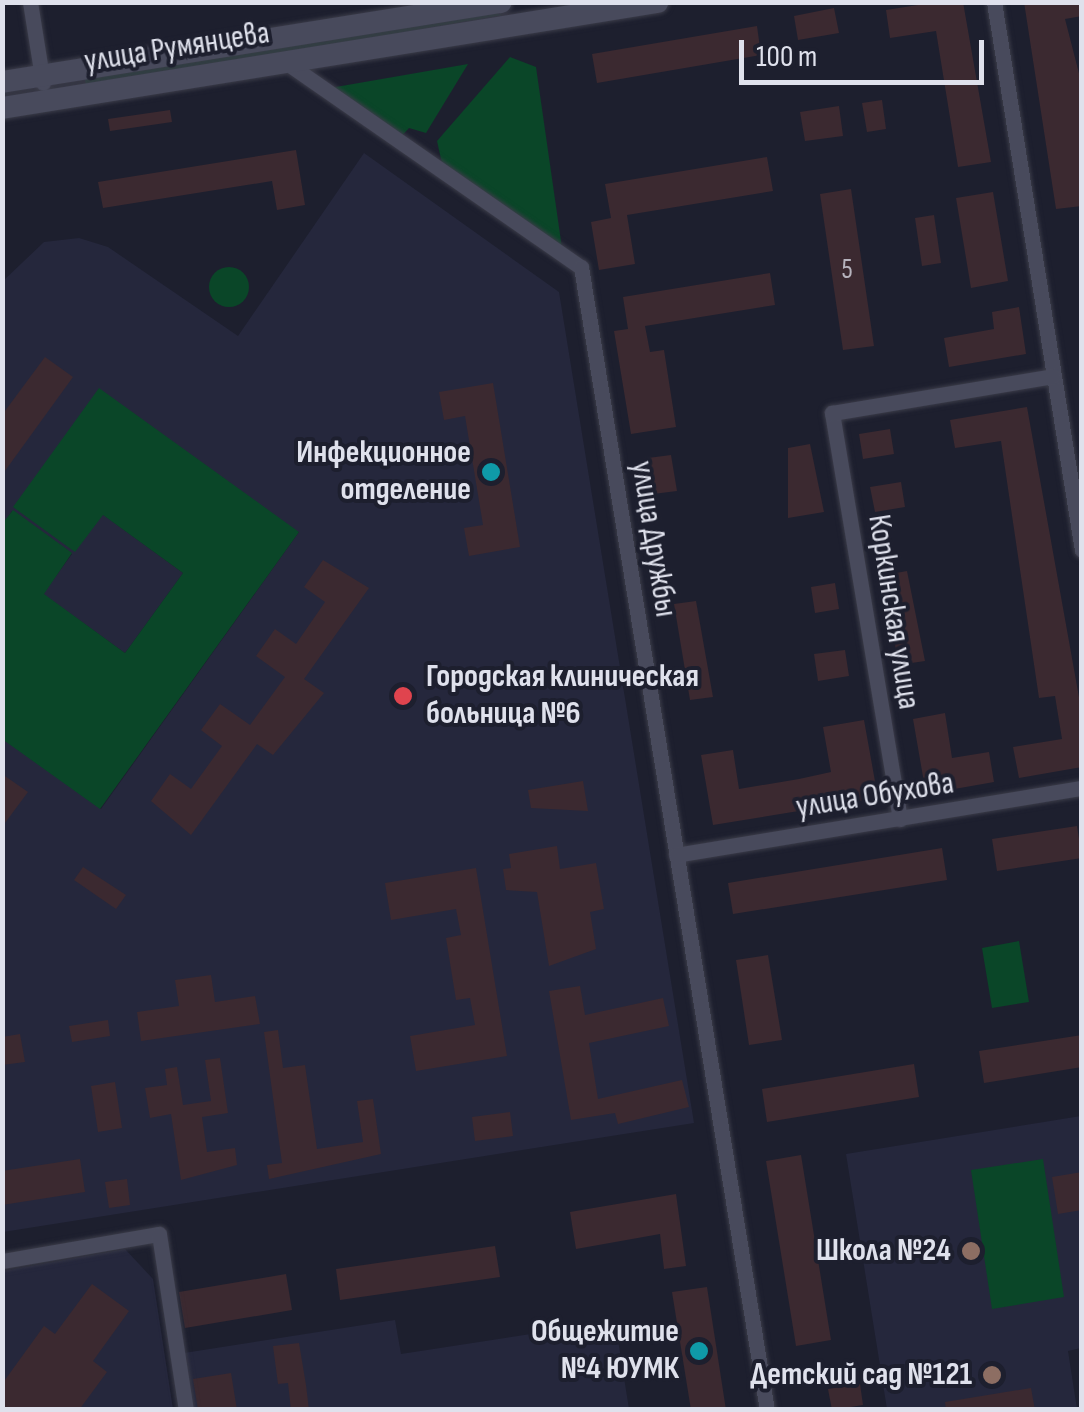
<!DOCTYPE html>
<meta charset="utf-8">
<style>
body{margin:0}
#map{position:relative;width:1084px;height:1412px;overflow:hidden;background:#1d1f2e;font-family:"Sofia Sans Condensed",sans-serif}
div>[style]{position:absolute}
.built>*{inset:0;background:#25273c}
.green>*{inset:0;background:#0a4628}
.round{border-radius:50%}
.building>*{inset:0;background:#3b2930}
.roads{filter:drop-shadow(0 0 2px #3b3c49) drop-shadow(0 0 2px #3b3c49)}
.street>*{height:15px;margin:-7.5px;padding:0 7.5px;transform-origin:7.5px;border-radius:7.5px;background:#484a5c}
.secondary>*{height:22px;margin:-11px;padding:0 11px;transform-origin:11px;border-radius:11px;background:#484a5c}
.dots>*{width:28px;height:28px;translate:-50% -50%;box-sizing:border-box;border:5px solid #1d1f2e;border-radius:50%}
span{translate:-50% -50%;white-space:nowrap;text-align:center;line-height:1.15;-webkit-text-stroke:8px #1d1f2e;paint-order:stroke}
.number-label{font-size:28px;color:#b6b3bd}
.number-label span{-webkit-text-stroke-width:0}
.street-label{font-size:32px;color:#dfe1ec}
.poi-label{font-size:32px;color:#dfe1ec;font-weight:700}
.right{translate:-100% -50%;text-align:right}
.left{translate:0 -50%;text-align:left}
.frame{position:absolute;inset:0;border:5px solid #dfe1ec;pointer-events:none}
.scale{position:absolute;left:739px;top:40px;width:245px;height:45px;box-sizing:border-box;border:5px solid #dfe1ec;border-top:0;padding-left:12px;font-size:30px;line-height:35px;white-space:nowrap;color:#dfe1ec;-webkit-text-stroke:8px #1d1f2e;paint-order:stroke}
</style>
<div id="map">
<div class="built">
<div style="clip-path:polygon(364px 153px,559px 292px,694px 1123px,3px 1232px,3px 739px,101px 809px,299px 532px,102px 514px,183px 573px,125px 653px,43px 594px,72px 554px,12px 511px,3px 524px,3px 281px,44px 242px,79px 238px,108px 247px,238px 336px)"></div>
<div style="clip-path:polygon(1081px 1116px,1081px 1348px,1068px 1351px,1077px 1409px,887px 1409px,846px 1154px)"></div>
<div style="clip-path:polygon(125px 1249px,153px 1279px,173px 1409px,3px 1410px,3px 1271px)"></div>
<div style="clip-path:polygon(395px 1320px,401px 1354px,615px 1321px,629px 1409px,193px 1409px,184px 1353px)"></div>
</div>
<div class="green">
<div style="clip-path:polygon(502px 15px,86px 88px,85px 78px,496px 13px)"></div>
<div style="clip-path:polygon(510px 57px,536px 67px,562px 248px,443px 168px,437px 141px)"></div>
<div style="clip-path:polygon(468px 64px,426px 133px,409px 128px,399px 139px,330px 88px)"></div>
<div class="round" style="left:209px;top:267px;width:40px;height:40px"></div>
<div style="clip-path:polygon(99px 388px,299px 532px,100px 809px,2px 739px,2px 524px,13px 510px,72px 553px,44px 594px,125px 653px,183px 573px,103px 515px,75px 552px,13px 507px)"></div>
<div style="clip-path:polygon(1019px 941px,1029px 1002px,992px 1008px,982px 948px)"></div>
<div style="clip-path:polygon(1043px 1159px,1064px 1297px,992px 1309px,971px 1170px)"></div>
</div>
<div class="building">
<div style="clip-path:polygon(937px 2px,963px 2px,991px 162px,958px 167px,936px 31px,890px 38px,886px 10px)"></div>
<div style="clip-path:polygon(1024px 2px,1082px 2px,1082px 16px,1065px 19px,1082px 85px,1082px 206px,1056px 209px)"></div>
<div style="clip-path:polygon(834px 8px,839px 33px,798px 40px,794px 16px)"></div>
<div style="clip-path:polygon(757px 26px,761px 55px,597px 83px,592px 54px)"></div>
<div style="clip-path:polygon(882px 100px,886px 129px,867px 132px,862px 103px)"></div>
<div style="clip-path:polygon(839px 106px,843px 136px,805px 141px,800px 112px)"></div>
<div style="clip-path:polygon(170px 110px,172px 122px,110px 131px,108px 119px)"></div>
<div style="clip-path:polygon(296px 150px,305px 205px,277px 210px,272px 181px,103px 208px,98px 182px)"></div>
<div style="clip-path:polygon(767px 157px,773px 191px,627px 215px,635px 264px,599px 270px,591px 222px,611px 218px,605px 184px)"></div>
<div style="clip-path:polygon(851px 189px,874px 346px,843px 350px,820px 194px)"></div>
<div style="clip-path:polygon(993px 192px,1008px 281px,971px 288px,956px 198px)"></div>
<div style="clip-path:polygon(934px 215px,941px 263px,922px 266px,915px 218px)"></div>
<div style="clip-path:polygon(770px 273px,775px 305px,645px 326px,650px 352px,664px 350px,676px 427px,631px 434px,614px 331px,628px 329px,623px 297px)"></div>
<div style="clip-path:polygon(1019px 307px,1026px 354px,949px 367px,944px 338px,994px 329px,992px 312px)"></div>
<div style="clip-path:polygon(45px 357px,73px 377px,2px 475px,2px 415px)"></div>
<div style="clip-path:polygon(493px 383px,520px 547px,469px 556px,464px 528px,483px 525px,465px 416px,444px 420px,439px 392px)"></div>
<div style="clip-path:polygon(1027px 407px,1082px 714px,1082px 767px,1019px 778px,1013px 747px,1062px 739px,1055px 696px,1039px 698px,1001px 441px,955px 448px,950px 420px)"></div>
<div style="clip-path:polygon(890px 429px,894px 454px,863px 459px,859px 434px)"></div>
<div style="clip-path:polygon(810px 444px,824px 512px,788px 518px,788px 448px)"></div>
<div style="clip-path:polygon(671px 455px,677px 491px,653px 494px,648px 458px)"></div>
<div style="clip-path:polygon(901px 482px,905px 507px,875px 512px,870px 487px)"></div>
<div style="clip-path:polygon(323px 560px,369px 588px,304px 679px,324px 693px,273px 755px,257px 744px,191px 835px,151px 801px,170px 774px,191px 789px,222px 746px,201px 730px,220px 704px,250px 725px,285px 677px,256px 656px,275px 629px,296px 644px,325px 602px,304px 587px)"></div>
<div style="clip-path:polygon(907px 571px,925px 661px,898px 665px,885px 575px)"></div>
<div style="clip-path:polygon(835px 583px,839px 609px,815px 613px,811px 587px)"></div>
<div style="clip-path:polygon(696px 601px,713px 697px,690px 700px,674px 604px)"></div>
<div style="clip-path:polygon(845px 650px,849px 676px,818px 681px,814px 654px)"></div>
<div style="clip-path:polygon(945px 713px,952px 758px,989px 752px,994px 782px,926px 794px,913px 719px)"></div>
<div style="clip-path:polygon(864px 720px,878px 798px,713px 825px,701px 755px,733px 750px,739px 789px,799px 779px,831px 772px,823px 727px)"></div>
<div style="clip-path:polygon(2px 774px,28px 792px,2px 827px)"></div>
<div style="clip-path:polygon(583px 781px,588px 811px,531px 808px,528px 790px)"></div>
<div style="clip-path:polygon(1077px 826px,1082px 858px,997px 871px,992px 839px)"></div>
<div style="clip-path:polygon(557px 846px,560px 869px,596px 863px,604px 909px,590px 912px,596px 949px,549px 966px,537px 892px,506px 890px,503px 869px,511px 868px,509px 854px)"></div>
<div style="clip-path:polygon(942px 848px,947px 880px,733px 914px,728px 883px)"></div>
<div style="clip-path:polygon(83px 867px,126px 895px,116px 909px,74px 880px)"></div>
<div style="clip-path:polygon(476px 868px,507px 1056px,416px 1071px,410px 1036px,475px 1025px,470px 998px,456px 1000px,446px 938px,461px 935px,456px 909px,391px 920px,385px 883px)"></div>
<div style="clip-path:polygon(768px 955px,782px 1040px,749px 1045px,736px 960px)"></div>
<div style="clip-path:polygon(211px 975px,215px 1002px,255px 996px,260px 1024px,141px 1041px,137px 1012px,179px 1006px,175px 980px)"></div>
<div style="clip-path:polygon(580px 986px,585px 1015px,663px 998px,669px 1026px,589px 1043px,598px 1099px,682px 1080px,689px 1107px,618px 1124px,615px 1113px,571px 1120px,549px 991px)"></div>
<div style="clip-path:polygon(108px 1020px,110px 1036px,72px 1042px,69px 1026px)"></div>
<div style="clip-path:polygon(278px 1030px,283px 1068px,305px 1065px,317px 1149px,363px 1142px,357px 1101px,373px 1099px,381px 1154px,269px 1179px,267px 1165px,282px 1163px,264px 1032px)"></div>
<div style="clip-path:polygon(20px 1034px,25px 1062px,2px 1065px,2px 1037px)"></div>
<div style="clip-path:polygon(1082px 1035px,1082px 1067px,984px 1083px,979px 1051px)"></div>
<div style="clip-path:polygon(220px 1058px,228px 1113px,202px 1117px,207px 1152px,235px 1148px,237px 1165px,181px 1180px,171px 1114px,150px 1118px,145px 1088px,167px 1085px,165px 1069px,177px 1067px,183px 1105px,211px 1101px,205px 1060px)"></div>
<div style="clip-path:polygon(914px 1064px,919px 1097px,767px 1122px,762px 1089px)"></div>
<div style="clip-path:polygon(115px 1082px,122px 1128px,98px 1132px,91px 1086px)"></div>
<div style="clip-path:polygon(510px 1112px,513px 1136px,475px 1141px,472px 1117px)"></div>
<div style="clip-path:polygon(801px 1155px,831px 1340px,796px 1346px,766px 1161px)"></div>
<div style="clip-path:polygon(80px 1159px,85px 1192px,2px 1205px,2px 1171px)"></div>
<div style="clip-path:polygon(1082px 1172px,1082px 1210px,1058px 1214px,1052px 1177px)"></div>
<div style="clip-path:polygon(127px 1179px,130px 1205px,109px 1208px,105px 1182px)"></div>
<div style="clip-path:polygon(676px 1194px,686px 1266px,664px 1269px,660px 1234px,576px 1249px,570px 1212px)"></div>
<div style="clip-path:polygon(495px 1246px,500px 1277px,340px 1300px,336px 1269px)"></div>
<div style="clip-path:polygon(286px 1274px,292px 1310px,185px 1328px,179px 1292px)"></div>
<div style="clip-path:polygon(92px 1284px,129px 1311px,93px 1361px,107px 1372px,79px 1410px,2px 1410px,2px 1384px,44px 1326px,55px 1334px)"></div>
<div style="clip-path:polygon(707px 1287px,726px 1410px,691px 1410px,672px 1292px)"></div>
<div style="clip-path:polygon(299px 1343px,306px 1385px,309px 1410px,291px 1410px,288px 1383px,278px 1384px,273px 1346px)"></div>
<div style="clip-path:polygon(231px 1373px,237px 1410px,198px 1410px,193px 1379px)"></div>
<div style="clip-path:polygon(860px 1384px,863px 1405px,832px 1410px,828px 1389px)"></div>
<div style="clip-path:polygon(1031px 1388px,1035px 1410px,946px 1410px,945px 1402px)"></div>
</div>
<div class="roads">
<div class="street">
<div style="left:30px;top:2px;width:82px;rotate:80.9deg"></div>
<div style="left:994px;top:2px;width:555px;rotate:80.88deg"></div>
<div style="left:287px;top:63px;width:358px;rotate:34.8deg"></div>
<div style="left:581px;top:267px;width:1158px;rotate:80.76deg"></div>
<div style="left:900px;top:819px;width:412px;rotate:-99.5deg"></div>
<div style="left:832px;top:413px;width:224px;rotate:-9.5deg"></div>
<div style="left:676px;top:855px;width:411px;rotate:-9.4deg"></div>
<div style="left:2px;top:1261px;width:159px;rotate:-9.8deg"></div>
<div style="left:159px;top:1234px;width:178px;rotate:81.3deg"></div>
</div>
<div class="secondary">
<div style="left:2px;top:82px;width:505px;rotate:-9.11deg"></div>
<div style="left:2px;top:108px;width:664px;rotate:-9.19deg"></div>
</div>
</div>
<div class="dots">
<div style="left:491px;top:472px;background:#0f9aa8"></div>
<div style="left:403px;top:696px;background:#e0444e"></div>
<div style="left:971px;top:1251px;background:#8d6e63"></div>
<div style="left:699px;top:1351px;background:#0f9aa8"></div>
<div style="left:992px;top:1375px;background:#8d6e63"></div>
</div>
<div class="number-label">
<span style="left:847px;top:270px">5</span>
</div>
<div class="street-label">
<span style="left:177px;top:48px;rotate:-9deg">улица Румянцева</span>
<span style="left:653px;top:539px;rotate:81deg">улица Дружбы</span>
<span style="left:893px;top:612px;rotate:81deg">Коркинская улица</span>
<span style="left:875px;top:796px;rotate:-9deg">улица Обухова</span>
</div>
<div class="poi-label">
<span class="right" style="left:471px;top:472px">Инфекционное<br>отделение</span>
<span class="left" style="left:426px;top:696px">Городская клиническая<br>больница №6</span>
<span class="right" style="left:951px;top:1251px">Школа №24</span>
<span class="right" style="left:679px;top:1351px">Общежитие<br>№4 ЮУМК</span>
<span class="right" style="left:972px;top:1375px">Детский сад №121</span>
</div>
<div class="frame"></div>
<div class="scale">100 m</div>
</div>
